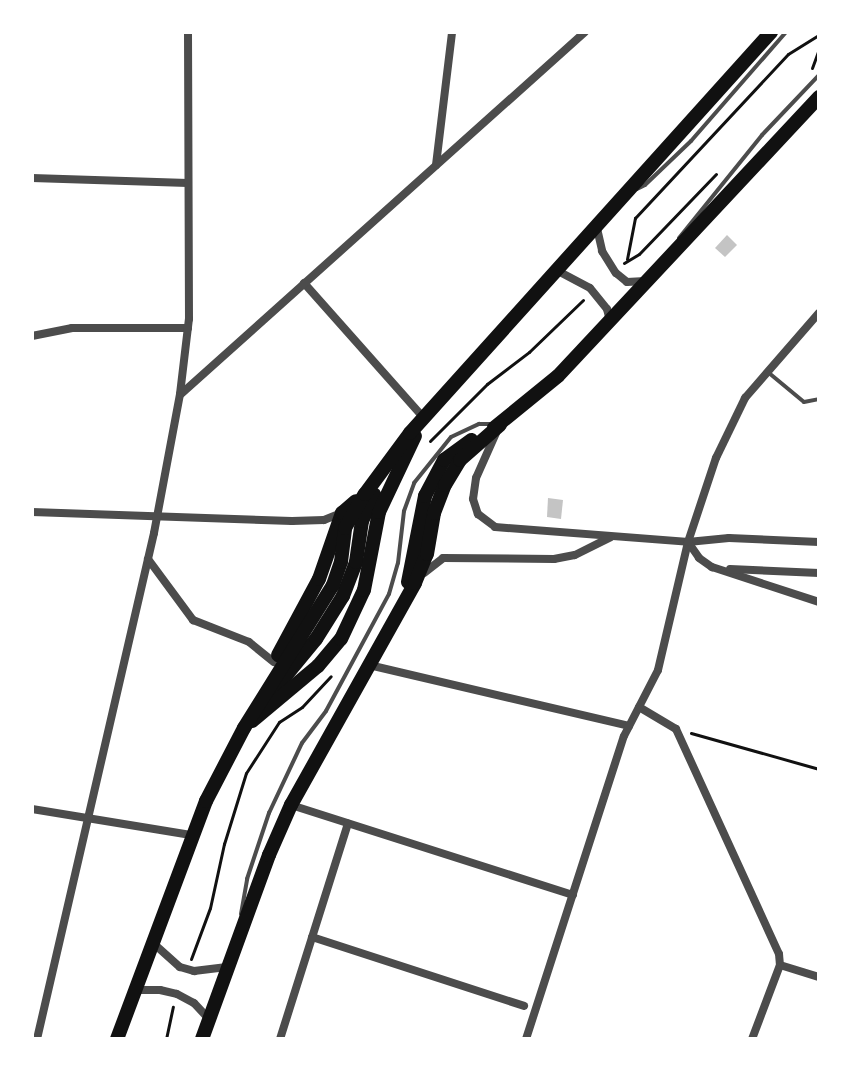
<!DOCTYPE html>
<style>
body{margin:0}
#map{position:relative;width:851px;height:1071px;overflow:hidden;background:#fff;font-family:"Fira Sans Condensed",sans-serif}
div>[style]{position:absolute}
.building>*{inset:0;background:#c4c4c4}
.path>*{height:3px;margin:-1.5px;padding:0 1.5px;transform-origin:1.5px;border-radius:1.5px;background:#111}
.service>*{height:4px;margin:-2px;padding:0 2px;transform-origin:2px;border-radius:2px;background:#4c4c4c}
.minor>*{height:8px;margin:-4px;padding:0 4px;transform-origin:4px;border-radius:4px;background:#4c4c4c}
.primary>*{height:14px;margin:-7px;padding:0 7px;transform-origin:7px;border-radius:7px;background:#111}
span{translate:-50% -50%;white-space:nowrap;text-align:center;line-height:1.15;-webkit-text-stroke:8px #fff;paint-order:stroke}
.frame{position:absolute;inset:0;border:34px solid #fff;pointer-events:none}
</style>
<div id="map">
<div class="building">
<div style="clip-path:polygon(727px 235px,737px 245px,725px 257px,715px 248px)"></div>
<div style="clip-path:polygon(548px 498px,563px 500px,561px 519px,547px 517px)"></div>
</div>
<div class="path">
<div style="left:812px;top:68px;width:20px;rotate:-70deg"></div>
<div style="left:627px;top:259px;width:42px;rotate:-79deg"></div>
<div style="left:635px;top:218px;width:224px;rotate:-47deg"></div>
<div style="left:788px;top:54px;width:36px;rotate:-32deg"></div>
<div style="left:624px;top:263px;width:17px;rotate:-31deg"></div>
<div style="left:639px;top:254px;width:111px;rotate:-46.1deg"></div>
<div style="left:430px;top:441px;width:81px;rotate:-45deg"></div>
<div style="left:487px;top:384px;width:53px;rotate:-37.3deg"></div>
<div style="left:529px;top:352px;width:75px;rotate:-43.9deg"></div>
<div style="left:691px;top:733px;width:133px;rotate:15.7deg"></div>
<div style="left:191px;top:959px;width:54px;rotate:-69.6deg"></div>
<div style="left:210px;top:908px;width:66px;rotate:-77.7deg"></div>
<div style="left:224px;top:844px;width:74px;rotate:-72.8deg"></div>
<div style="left:246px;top:773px;width:61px;rotate:-57.1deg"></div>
<div style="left:279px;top:722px;width:27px;rotate:-33deg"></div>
<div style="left:302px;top:707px;width:42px;rotate:-46.9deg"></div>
<div style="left:166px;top:1039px;width:33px;rotate:-78deg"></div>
</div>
<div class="service">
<div style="left:637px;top:189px;width:9px;rotate:-27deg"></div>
<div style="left:645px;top:185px;width:64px;rotate:-43.7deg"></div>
<div style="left:691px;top:141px;width:145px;rotate:-48.9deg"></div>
<div style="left:679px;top:238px;width:132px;rotate:-51.1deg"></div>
<div style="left:762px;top:135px;width:83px;rotate:-46.5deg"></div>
<div style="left:769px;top:373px;width:45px;rotate:39.6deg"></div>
<div style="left:804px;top:402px;width:15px;rotate:-11deg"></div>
<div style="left:241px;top:914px;width:36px;rotate:-80deg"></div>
<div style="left:247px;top:879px;width:70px;rotate:-71.6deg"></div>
<div style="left:269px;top:813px;width:77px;rotate:-64.8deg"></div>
<div style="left:302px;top:743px;width:40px;rotate:-53deg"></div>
<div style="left:326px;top:711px;width:133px;rotate:-61.7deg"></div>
<div style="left:389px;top:594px;width:32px;rotate:-74deg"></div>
<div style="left:398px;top:563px;width:52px;rotate:-83.4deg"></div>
<div style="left:404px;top:511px;width:30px;rotate:-70deg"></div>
<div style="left:414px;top:483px;width:59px;rotate:-51.2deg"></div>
<div style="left:451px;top:437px;width:31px;rotate:-25deg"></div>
<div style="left:479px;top:424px;width:15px"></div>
</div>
<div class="minor">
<div style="left:436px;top:165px;width:134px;rotate:-83.1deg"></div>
<div style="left:32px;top:178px;width:156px;rotate:1.8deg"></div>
<div style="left:596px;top:224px;width:28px;rotate:77deg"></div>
<div style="left:602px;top:251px;width:26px;rotate:58deg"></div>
<div style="left:616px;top:273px;width:14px;rotate:39deg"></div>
<div style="left:627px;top:282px;width:18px;rotate:-3deg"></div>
<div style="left:556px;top:270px;width:38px;rotate:28deg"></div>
<div style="left:590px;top:288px;width:27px;rotate:51deg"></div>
<div style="left:607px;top:309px;width:12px;rotate:76deg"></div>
<div style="left:304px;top:283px;width:181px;rotate:48.4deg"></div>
<div style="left:32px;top:336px;width:41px;rotate:-11.3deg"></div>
<div style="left:72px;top:328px;width:116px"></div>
<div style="left:181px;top:394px;width:542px;rotate:-41.86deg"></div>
<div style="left:496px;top:433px;width:49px;rotate:114deg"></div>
<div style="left:476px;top:478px;width:21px;rotate:98deg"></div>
<div style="left:473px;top:499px;width:16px;rotate:72deg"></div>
<div style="left:478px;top:514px;width:21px;rotate:37deg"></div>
<div style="left:495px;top:527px;width:194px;rotate:4.4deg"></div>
<div style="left:688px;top:542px;width:41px;rotate:-5.6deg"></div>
<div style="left:729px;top:538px;width:90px;rotate:2.5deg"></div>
<div style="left:32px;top:512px;width:260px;rotate:2deg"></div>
<div style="left:292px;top:521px;width:32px;rotate:-2deg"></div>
<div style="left:324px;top:520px;width:18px;rotate:-22deg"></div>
<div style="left:688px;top:542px;width:19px;rotate:55deg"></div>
<div style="left:699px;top:558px;width:16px;rotate:35deg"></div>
<div style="left:712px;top:567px;width:113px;rotate:18.1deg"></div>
<div style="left:148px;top:559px;width:76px;rotate:53.6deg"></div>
<div style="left:193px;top:620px;width:60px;rotate:21.4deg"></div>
<div style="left:249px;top:642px;width:32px;rotate:39deg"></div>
<div style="left:730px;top:569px;width:89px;rotate:2.6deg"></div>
<div style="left:424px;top:573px;width:24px;rotate:-38deg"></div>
<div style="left:443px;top:558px;width:111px;rotate:0.5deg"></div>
<div style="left:554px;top:559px;width:21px;rotate:-11deg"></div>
<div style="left:575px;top:555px;width:40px;rotate:-26.6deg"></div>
<div style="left:369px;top:665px;width:267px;rotate:13.2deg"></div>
<div style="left:639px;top:707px;width:43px;rotate:30.7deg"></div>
<div style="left:676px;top:729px;width:247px;rotate:65.4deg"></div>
<div style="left:779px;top:954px;width:11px;rotate:85deg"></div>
<div style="left:780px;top:965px;width:79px;rotate:110.7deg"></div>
<div style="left:291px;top:805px;width:296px;rotate:17.7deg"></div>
<div style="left:32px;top:809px;width:161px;rotate:9.3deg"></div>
<div style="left:312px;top:937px;width:223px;rotate:18deg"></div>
<div style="left:153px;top:943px;width:36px;rotate:42deg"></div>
<div style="left:180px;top:967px;width:15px;rotate:16deg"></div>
<div style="left:194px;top:971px;width:33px;rotate:-7deg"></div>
<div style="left:780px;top:965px;width:41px;rotate:17.1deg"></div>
<div style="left:135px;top:990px;width:25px"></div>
<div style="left:160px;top:990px;width:17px;rotate:13deg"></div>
<div style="left:177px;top:994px;width:19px;rotate:28deg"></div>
<div style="left:194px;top:1003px;width:22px;rotate:47deg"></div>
<div style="left:37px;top:1039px;width:519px;rotate:-76.98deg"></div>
<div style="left:154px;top:533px;width:141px;rotate:-79.4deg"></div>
<div style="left:180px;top:394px;width:76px;rotate:-83.2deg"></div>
<div style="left:189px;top:319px;width:287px;rotate:-90.2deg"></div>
<div style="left:280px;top:1039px;width:226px;rotate:-72.5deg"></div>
<div style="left:526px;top:1039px;width:318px;rotate:-72.1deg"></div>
<div style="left:624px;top:736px;width:74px;rotate:-62.7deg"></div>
<div style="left:658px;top:670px;width:131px;rotate:-76.8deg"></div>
<div style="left:688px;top:542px;width:89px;rotate:-71.6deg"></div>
<div style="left:716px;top:458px;width:67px;rotate:-64.2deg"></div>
<div style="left:745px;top:398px;width:113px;rotate:-49deg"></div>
</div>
<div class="primary">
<div style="left:494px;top:428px;width:82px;rotate:-39.1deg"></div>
<div style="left:558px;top:376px;width:382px;rotate:-46.9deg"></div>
<div style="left:408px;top:582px;width:88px;rotate:-78.8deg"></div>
<div style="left:425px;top:496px;width:41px;rotate:-62.2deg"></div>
<div style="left:444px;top:460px;width:34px;rotate:-36deg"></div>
<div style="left:278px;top:655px;width:86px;rotate:-61.7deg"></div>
<div style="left:319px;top:579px;width:70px;rotate:-70.8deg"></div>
<div style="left:342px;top:513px;width:18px;rotate:-41deg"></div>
<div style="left:274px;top:690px;width:66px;rotate:-50.5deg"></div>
<div style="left:316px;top:639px;width:51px;rotate:-57.9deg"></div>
<div style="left:343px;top:596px;width:36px;rotate:-69deg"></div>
<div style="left:356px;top:562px;width:41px;rotate:-81.7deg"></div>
<div style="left:362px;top:521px;width:29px;rotate:-65deg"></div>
<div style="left:252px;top:721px;width:86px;rotate:-39.8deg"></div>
<div style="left:318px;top:666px;width:35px;rotate:-50deg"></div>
<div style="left:341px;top:639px;width:54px;rotate:-64.9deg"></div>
<div style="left:364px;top:590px;width:79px;rotate:-79.1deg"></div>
<div style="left:379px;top:512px;width:84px;rotate:-64.7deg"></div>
<div style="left:117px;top:1039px;width:254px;rotate:-69.5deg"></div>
<div style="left:206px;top:801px;width:82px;rotate:-62.5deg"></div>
<div style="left:244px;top:728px;width:168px;rotate:-58.1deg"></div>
<div style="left:333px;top:585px;width:24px;rotate:-71deg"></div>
<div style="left:341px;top:562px;width:34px;rotate:-83deg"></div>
<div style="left:345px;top:528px;width:39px;rotate:-60deg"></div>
<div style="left:365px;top:494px;width:76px;rotate:-53.6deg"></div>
<div style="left:410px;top:433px;width:540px;rotate:-48deg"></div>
<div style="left:202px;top:1039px;width:196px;rotate:-70deg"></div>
<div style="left:269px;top:855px;width:55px;rotate:-66.3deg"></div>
<div style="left:291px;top:805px;width:254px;rotate:-60.8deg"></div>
<div style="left:415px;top:583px;width:31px;rotate:-68deg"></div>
<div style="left:427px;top:554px;width:42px;rotate:-80.3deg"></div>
<div style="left:434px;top:513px;width:30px;rotate:-69deg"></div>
<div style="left:445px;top:485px;width:29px;rotate:-59deg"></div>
<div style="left:460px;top:460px;width:53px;rotate:-41.2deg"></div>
</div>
<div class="frame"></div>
</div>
